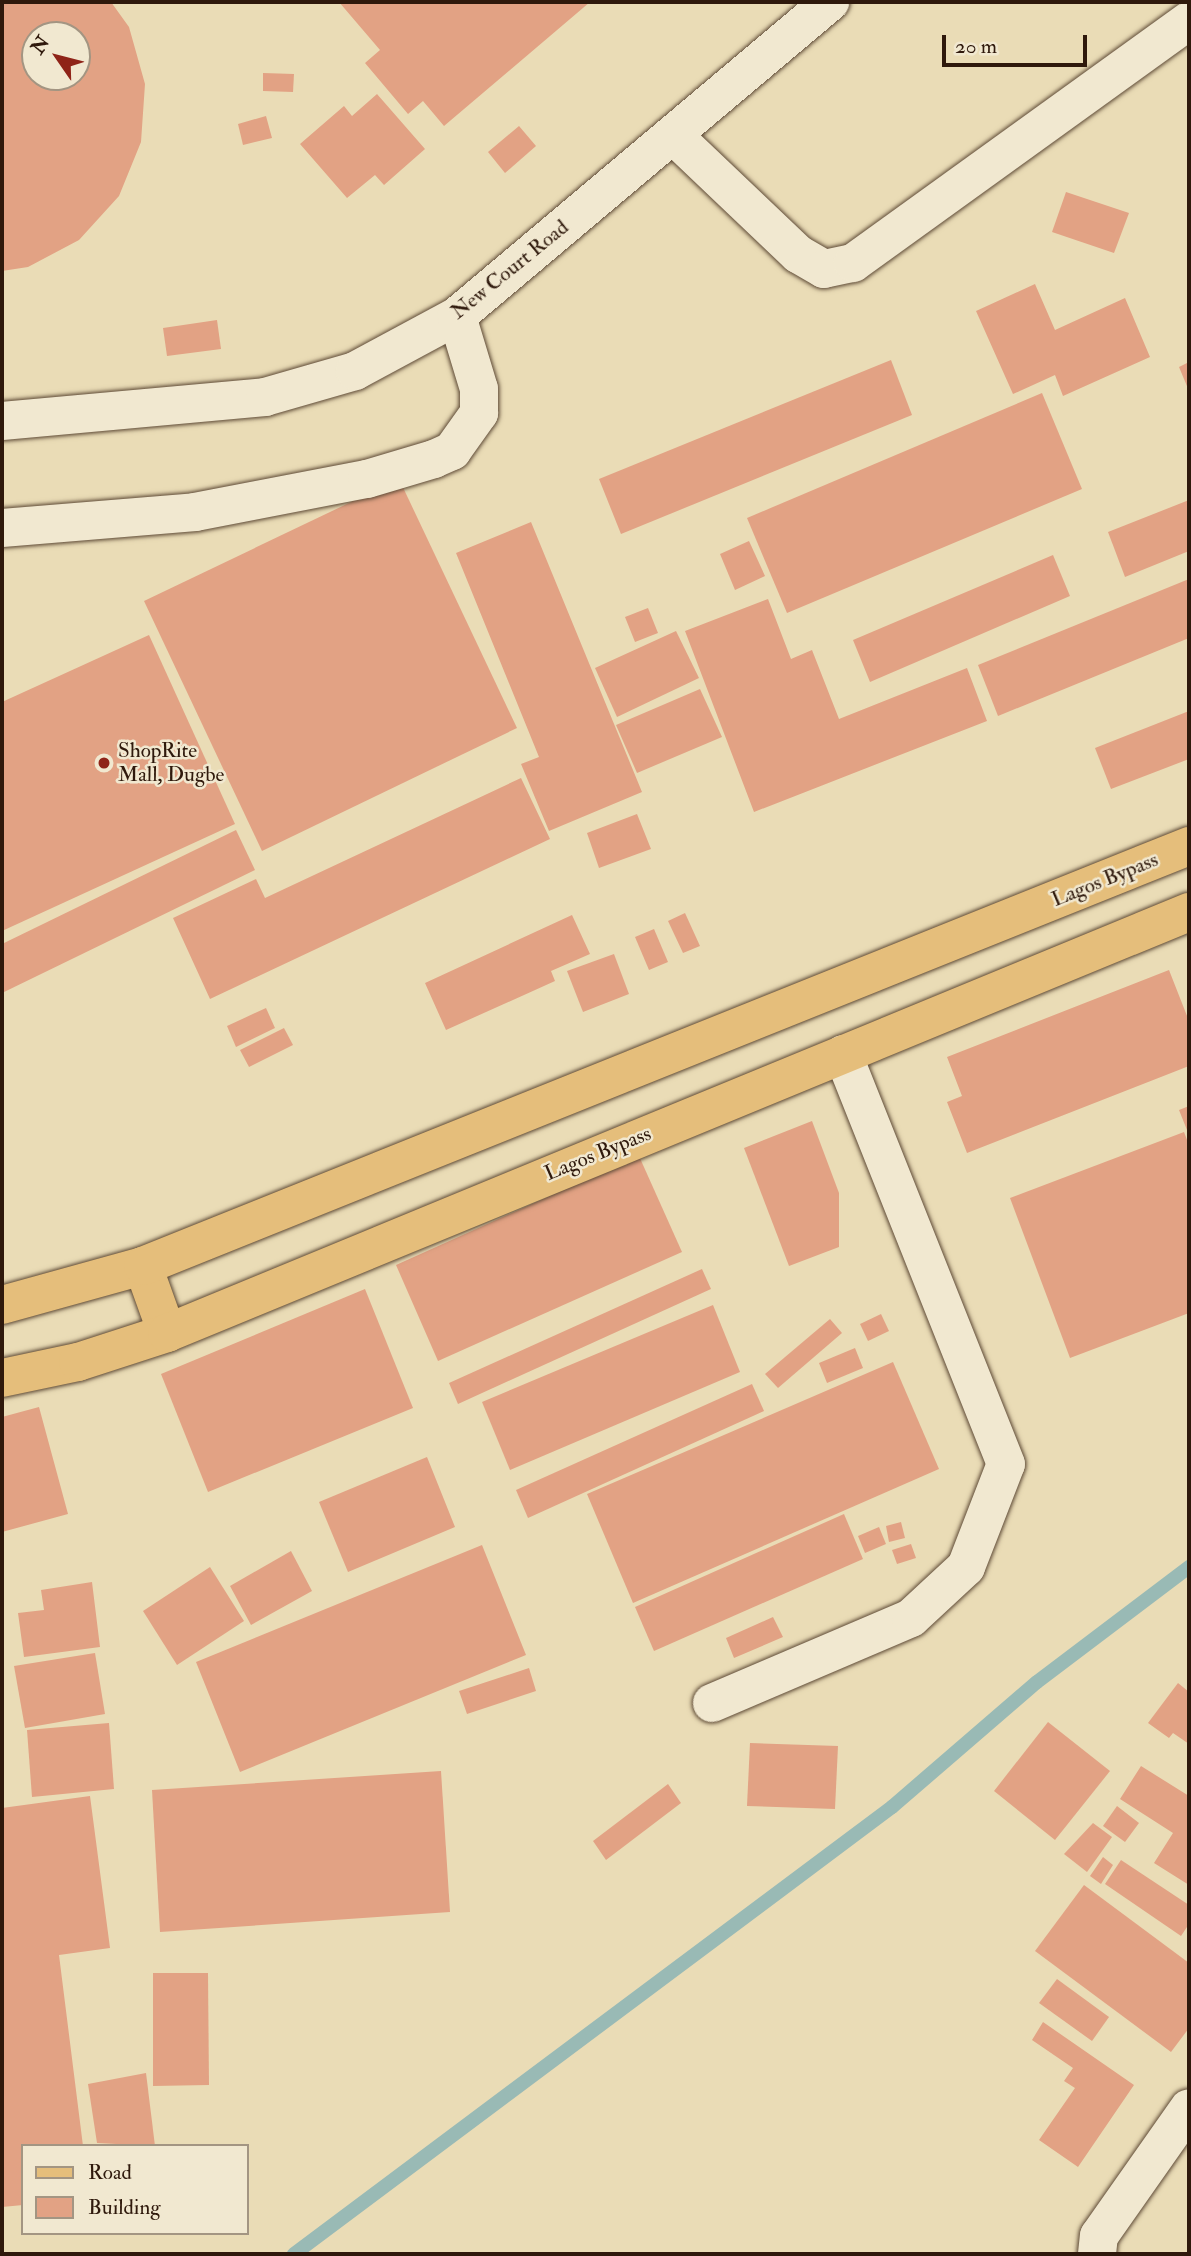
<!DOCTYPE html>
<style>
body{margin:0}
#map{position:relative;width:1191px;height:2256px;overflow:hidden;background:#eadcb6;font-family:"IM FELL Double Pica",serif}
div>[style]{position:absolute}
.stream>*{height:14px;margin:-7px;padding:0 7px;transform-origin:7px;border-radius:7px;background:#99bab5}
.building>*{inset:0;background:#e2a284}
.roads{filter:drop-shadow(0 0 2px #5e4a36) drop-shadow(0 0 2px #5e4a36)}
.minor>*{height:38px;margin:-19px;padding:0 19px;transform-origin:19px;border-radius:19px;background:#f1e8d0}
.major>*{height:38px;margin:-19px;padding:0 19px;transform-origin:19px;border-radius:19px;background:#e5be7b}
.dots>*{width:19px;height:19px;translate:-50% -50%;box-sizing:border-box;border:4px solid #f1e8d0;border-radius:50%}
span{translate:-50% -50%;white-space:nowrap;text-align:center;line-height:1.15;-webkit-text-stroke:5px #f1e8d0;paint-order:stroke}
.street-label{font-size:21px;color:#2f190c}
.poi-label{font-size:21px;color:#2f190c}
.left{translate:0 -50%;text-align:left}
.frame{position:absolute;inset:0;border:4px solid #2f190c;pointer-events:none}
.legend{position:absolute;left:21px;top:2144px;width:228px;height:91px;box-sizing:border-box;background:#f1e8d0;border:2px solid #a39582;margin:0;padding:9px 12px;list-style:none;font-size:21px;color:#2f190c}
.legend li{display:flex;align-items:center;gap:14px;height:35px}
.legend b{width:35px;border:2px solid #a39582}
.north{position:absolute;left:21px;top:21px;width:70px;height:70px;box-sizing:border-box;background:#f1e8d0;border:2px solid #a39582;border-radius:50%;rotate:305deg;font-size:19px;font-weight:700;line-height:28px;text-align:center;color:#2f190c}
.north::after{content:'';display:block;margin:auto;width:24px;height:32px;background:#8f2418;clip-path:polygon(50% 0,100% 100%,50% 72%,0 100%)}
.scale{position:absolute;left:942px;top:35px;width:145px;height:32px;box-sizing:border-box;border:4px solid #2f190c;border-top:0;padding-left:9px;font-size:21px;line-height:24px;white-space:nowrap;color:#2f190c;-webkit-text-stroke:5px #f1e8d0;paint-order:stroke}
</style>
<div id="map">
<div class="stream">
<div style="left:294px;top:2254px;width:747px;rotate:-36.78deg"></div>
<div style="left:892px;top:1807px;width:191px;rotate:-40.8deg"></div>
<div style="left:1037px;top:1682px;width:191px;rotate:-37.1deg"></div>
</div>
<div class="building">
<div style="clip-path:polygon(evenodd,2px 2px,111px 2px,129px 27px,145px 84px,141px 142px,119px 196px,79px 240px,28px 267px,2px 271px,2px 2px,35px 35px,77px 35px,77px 77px,35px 77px,35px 35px)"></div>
<div style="clip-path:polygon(339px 2px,590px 2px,444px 126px,423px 101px,408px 114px,365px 63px,380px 50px)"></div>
<div style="clip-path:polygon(263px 73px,294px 74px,293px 92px,263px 91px)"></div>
<div style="clip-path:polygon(377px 94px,425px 149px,384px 185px,375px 175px,347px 198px,300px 144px,344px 106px,352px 116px)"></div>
<div style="clip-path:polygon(266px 116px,272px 138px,243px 145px,238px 124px)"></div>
<div style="clip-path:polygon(519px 126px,536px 146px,505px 173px,488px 152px)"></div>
<div style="clip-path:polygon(1066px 192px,1129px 213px,1114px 253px,1052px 232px)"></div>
<div style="clip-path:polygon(1035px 284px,1055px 330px,1125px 298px,1150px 357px,1063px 396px,1055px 375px,1013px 394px,976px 311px)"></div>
<div style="clip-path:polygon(217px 320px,221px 349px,167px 356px,163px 328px)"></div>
<div style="clip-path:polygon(891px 360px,912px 415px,621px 534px,599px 479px)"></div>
<div style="clip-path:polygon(1189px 362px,1189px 391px,1179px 367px)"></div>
<div style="clip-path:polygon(1042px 393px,1082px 489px,787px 613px,747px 518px)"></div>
<div style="clip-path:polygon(399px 479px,517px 728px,262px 851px,144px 601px)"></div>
<div style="clip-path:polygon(1189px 500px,1189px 551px,1125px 577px,1108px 532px)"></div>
<div style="clip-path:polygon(531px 522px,642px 792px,549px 831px,521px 764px,539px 757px,456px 553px)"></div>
<div style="clip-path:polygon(749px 541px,765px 576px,735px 590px,720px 554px)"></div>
<div style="clip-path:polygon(1053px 555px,1070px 596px,870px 682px,853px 640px)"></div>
<div style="clip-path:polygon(1189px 579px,1189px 638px,998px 716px,978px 665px)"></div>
<div style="clip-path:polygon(768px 599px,791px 659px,812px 650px,839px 719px,967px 668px,987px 721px,754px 812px,685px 631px)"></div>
<div style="clip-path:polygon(648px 608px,658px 633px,635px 642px,625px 617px)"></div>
<div style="clip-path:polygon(676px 631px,699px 678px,617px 717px,595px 668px)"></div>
<div style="clip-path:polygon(149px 635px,235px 824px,2px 931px,2px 702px)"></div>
<div style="clip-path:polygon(700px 689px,722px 737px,637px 773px,616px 725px)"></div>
<div style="clip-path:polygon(1189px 711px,1189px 759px,1111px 789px,1095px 748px)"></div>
<div style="clip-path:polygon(521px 778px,550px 839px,210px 999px,173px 918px,256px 879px,265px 898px)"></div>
<div style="clip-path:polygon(637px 814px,651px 849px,599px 868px,587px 833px)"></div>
<div style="clip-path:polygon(236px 830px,255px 870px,2px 993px,2px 944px)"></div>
<div style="clip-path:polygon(685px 913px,700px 946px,683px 953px,668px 921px)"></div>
<div style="clip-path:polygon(572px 915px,590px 954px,551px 971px,555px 981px,446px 1030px,425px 983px)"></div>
<div style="clip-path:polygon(654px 929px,668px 962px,649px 970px,635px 937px)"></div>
<div style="clip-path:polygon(614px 954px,629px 994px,583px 1012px,567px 971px)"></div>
<div style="clip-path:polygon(1169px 970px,1189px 1021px,1189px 1066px,967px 1153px,947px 1102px,962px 1096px,947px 1057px)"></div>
<div style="clip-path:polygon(266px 1008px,275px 1028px,236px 1047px,227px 1026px)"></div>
<div style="clip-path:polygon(284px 1028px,293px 1045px,249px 1067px,240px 1050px)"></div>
<div style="clip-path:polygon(1189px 1106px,1189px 1135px,1179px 1110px)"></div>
<div style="clip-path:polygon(812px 1121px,839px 1193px,839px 1247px,789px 1266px,744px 1148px)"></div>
<div style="clip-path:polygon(1184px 1132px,1189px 1145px,1189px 1313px,1070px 1358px,1010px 1198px)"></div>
<div style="clip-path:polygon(639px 1156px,682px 1252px,438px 1361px,396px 1265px)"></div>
<div style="clip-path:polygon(702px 1269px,711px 1289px,458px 1404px,449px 1383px)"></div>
<div style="clip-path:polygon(365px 1289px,413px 1408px,208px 1492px,161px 1374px)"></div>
<div style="clip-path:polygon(713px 1305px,740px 1372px,510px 1470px,482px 1402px)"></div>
<div style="clip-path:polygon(881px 1314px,889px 1331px,868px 1341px,860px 1324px)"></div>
<div style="clip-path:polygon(830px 1319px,842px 1333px,778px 1388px,765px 1374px)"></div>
<div style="clip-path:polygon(855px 1348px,863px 1368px,827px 1383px,819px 1363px)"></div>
<div style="clip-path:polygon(893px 1362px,939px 1469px,633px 1603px,587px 1494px)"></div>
<div style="clip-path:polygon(752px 1384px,764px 1411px,528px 1518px,516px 1490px)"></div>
<div style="clip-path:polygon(39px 1407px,68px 1514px,2px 1532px,2px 1417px)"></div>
<div style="clip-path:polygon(427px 1457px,455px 1527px,348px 1572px,319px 1502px)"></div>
<div style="clip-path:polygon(844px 1514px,863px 1559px,654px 1651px,635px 1607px)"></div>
<div style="clip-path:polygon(901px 1522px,905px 1538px,889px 1542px,886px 1526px)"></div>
<div style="clip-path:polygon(879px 1527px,886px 1544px,865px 1553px,858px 1536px)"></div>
<div style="clip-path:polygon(911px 1544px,916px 1558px,897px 1564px,892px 1550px)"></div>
<div style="clip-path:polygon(482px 1545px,526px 1655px,240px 1772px,196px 1662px)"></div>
<div style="clip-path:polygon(291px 1551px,312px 1591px,251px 1625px,230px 1586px)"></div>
<div style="clip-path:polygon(210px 1567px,244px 1621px,177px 1665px,143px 1611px)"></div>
<div style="clip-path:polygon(92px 1582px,100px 1647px,24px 1657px,18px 1613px,44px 1610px,41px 1590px)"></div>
<div style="clip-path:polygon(773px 1617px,783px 1637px,734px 1658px,726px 1638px)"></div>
<div style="clip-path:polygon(95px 1653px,105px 1714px,25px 1728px,14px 1666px)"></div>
<div style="clip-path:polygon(529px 1668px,536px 1691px,467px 1714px,459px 1691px)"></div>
<div style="clip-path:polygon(1178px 1683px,1189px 1692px,1189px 1744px,1173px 1733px,1169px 1738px,1148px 1723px)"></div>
<div style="clip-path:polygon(1048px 1722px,1110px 1771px,1055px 1840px,994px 1791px)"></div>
<div style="clip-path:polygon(109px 1723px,114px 1789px,32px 1797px,27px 1730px)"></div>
<div style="clip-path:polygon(750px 1743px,838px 1746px,835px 1809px,747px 1806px)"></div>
<div style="clip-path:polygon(1141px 1766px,1189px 1796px,1189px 1885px,1154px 1863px,1173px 1833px,1120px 1799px)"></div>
<div style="clip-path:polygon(441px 1771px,450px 1912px,160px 1932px,152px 1790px)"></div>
<div style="clip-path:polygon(668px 1784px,681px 1803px,606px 1860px,593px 1841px)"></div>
<div style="clip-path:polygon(90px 1796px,110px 1948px,59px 1955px,83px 2146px,23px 2146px,23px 2205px,2px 2207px,2px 1808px)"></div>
<div style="clip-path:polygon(1117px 1806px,1139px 1823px,1125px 1842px,1103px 1826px)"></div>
<div style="clip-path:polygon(1093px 1823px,1112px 1837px,1087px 1872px,1064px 1854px)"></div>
<div style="clip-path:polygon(1103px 1857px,1113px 1865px,1101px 1884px,1090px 1876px)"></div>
<div style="clip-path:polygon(1121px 1860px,1189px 1905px,1189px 1924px,1181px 1936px,1105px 1884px)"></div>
<div style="clip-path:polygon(1084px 1885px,1189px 1963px,1189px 2028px,1171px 2052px,1035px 1951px)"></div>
<div style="clip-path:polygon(153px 1973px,208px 1973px,209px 2085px,153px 2086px)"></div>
<div style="clip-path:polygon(1057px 1979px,1109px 2017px,1092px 2041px,1039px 2003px)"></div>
<div style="clip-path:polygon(1043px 2022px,1134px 2085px,1078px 2167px,1039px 2140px,1075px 2088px,1064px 2081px,1073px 2068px,1032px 2040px)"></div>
<div style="clip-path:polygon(146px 2073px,155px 2146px,97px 2143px,88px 2084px)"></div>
</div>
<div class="roads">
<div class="minor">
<div style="left:673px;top:135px;width:173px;rotate:43.6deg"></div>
<div style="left:798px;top:254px;width:30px;rotate:30deg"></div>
<div style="left:824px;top:269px;width:30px;rotate:-12deg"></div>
<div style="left:853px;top:263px;width:414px;rotate:-35.8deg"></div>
<div style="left:2px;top:421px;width:264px;rotate:-5.2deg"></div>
<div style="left:265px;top:397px;width:94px;rotate:-16.1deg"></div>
<div style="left:355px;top:371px;width:116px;rotate:-28.3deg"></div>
<div style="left:457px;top:316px;width:488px;rotate:-40.1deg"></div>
<div style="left:2px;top:528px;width:194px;rotate:-4.7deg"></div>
<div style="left:195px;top:512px;width:175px;rotate:-10.9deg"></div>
<div style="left:367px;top:479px;width:70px;rotate:-16.6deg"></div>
<div style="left:434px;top:459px;width:20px;rotate:-24deg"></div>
<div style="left:452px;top:451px;width:47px;rotate:-54.6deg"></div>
<div style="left:479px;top:413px;width:24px;rotate:-90deg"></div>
<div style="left:479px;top:389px;width:76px;rotate:-106.8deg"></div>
<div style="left:712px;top:1703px;width:216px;rotate:-23.1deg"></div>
<div style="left:911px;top:1618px;width:75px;rotate:-42.8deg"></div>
<div style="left:966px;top:1567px;width:110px;rotate:-68.8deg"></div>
<div style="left:1006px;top:1464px;width:441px;rotate:-111.7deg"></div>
<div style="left:1097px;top:2254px;width:18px;rotate:-84deg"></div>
<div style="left:1099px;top:2236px;width:156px;rotate:-54.9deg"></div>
</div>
<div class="major">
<div style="left:143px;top:1266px;width:71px;rotate:70.3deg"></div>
<div style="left:2px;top:1305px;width:146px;rotate:-15.5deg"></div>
<div style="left:143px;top:1266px;width:1127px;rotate:-21.88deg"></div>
<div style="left:2px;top:1378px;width:78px;rotate:-11.9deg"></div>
<div style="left:78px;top:1362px;width:94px;rotate:-18deg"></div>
<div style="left:167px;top:1333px;width:1105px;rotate:-22.39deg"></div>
</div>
</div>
<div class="dots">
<div style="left:104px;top:763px;background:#8f2418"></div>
</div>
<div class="street-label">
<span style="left:510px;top:270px;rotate:-39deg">New Court Road</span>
<span style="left:1105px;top:880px;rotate:-22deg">Lagos Bypass</span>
<span style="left:598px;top:1154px;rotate:-22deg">Lagos Bypass</span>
</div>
<div class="poi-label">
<span class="left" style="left:118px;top:763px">ShopRite<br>Mall, Dugbe</span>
</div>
<div class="frame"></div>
<ul class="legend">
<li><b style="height:9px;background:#e5be7b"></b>Road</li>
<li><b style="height:19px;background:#e2a284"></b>Building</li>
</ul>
<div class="north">N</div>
<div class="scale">20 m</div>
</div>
